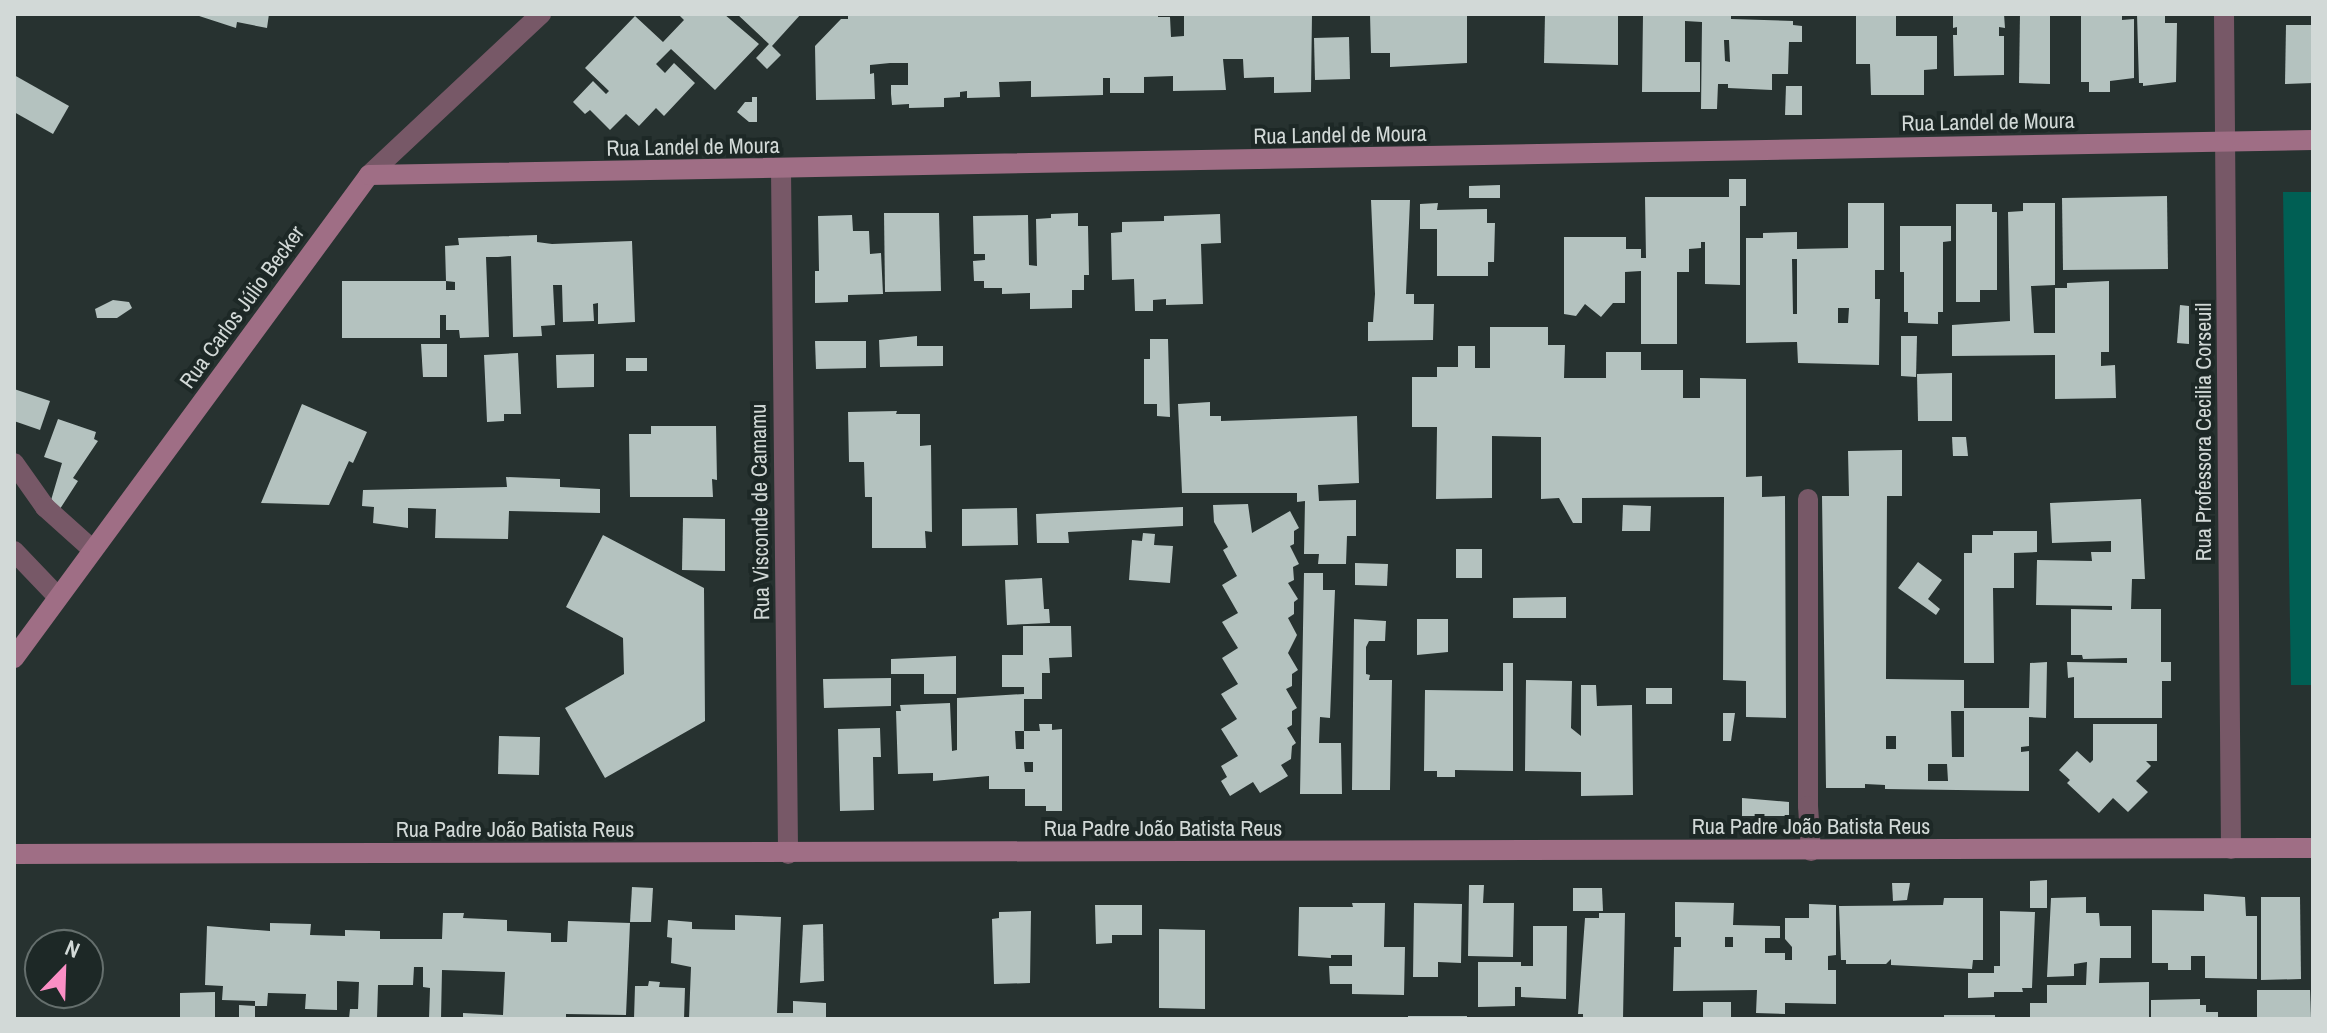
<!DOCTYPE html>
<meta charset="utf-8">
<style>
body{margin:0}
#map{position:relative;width:2327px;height:1033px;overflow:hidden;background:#273230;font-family:"Archivo Narrow",sans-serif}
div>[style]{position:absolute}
.green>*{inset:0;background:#005f54}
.building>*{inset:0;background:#b4c2bf}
.street>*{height:20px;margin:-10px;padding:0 10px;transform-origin:10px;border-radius:10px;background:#775867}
.secondary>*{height:20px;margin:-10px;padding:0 10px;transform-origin:10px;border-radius:10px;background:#9f6e85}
span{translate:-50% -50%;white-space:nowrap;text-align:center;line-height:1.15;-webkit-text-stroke:8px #1d2826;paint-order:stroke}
.street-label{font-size:22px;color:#d2d9d7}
.frame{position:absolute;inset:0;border:16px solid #d2d9d7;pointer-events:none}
.north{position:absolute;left:24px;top:929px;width:80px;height:80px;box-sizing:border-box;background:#1d2826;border:2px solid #656f6d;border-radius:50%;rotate:23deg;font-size:22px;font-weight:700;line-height:32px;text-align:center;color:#d2d9d7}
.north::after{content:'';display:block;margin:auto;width:28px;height:36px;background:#fb8fc5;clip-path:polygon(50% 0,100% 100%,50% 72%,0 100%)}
</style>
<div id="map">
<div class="green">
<div style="clip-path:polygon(2283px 192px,2313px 192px,2313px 685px,2291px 685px)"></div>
</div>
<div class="building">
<div style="clip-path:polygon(193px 14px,269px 14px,267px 28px,237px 22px,236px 28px)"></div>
<div style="clip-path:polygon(678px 14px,724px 14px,759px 44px,715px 90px,671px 49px,656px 64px,665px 73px,674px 63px,695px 83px,664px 116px,656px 108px,639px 126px,626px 114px,610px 130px,590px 110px,585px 114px,573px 102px,593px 81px,606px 94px,609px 91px,585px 68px,635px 16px,663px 42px,684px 20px)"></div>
<div style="clip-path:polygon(737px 14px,801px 14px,772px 46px,781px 55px,767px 69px,756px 58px,769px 44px)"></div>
<div style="clip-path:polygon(848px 14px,1158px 14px,1158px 17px,1170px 17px,1171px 37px,1184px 36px,1184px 14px,1312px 14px,1311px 92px,1274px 93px,1274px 77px,1244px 78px,1243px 59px,1223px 59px,1226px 90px,1173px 91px,1173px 76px,1144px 77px,1144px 93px,1110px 93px,1110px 78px,1103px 78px,1103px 95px,1031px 97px,1031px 81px,999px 82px,1000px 97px,967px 98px,967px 91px,960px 92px,960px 97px,944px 98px,944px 107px,909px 108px,909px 104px,892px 105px,891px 94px,891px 85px,908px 85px,908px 63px,890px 63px,870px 65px,870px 74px,874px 73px,875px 99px,816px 100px,815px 46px,841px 19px,848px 19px)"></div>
<div style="clip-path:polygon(1370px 14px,1467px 14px,1467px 63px,1390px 67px,1390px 53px,1371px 53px)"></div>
<div style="clip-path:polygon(1545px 14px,1618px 14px,1618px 65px,1544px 63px)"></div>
<div style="clip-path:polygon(evenodd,1643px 14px,1731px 14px,1731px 19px,1793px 21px,1793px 25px,1802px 26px,1802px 42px,1789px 42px,1788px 74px,1772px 74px,1772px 90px,1728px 88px,1728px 84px,1718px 84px,1717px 109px,1701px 109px,1702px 22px,1685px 21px,1685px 62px,1700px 62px,1700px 92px,1642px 92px,1643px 14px,1724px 40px,1729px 40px,1730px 62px,1725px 61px,1724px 40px)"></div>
<div style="clip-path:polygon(1856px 14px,1896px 14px,1896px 36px,1937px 36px,1937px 69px,1924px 70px,1924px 95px,1871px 95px,1870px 64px,1856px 64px)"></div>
<div style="clip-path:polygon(1953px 14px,2004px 14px,2005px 28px,1999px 27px,1999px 36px,2004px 36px,2004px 75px,1954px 76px,1953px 35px,1957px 35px,1957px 27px,1953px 28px)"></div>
<div style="clip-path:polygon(2020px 14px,2050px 14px,2050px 84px,2019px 83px)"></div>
<div style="clip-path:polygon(2122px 14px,2122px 20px,2134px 19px,2134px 78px,2110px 81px,2110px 92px,2089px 92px,2089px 82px,2081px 82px,2081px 16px)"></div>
<div style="clip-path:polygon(2137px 14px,2165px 14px,2165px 23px,2177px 23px,2176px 82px,2143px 86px,2143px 83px,2139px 83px)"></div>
<div style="clip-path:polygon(2286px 25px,2313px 25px,2313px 83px,2285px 84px)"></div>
<div style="clip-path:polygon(1349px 37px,1350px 79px,1315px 80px,1314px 38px)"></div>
<div style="clip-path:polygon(14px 75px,69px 106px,53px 134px,14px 112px)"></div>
<div style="clip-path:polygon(1786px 86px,1802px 86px,1802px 115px,1785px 115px)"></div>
<div style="clip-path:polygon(752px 97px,757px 97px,757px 122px,749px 122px,737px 112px,745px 102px,752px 102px)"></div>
<div style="clip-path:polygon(1729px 179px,1746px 179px,1746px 206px,1740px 206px,1740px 285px,1705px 284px,1705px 242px,1701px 242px,1701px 248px,1689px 249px,1689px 272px,1677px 272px,1677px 344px,1641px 344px,1641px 271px,1625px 272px,1625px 303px,1613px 303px,1601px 317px,1585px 304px,1576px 316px,1564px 314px,1564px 237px,1626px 237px,1626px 249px,1641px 249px,1641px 258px,1646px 258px,1645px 197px,1729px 197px)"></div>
<div style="clip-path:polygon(1500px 185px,1500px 198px,1469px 198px,1469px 186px)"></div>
<div style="clip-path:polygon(2167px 196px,2168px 269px,2063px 270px,2062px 198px)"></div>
<div style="clip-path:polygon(1371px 200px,1410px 200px,1406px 294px,1414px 294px,1414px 304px,1434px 304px,1433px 340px,1368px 341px,1368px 322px,1373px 322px,1375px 294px)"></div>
<div style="clip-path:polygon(1438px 203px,1437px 210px,1487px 209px,1487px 223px,1495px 223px,1494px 262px,1488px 262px,1488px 276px,1437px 276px,1437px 229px,1420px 229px,1420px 204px)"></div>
<div style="clip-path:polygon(evenodd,1848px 203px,1884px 203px,1884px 270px,1875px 270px,1875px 299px,1880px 299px,1879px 365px,1798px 363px,1797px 342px,1746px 343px,1746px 238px,1763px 238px,1763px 233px,1797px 232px,1797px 249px,1848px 248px,1848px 203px,1792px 259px,1797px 259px,1797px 314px,1793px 314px,1792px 259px,1848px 203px,1838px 308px,1849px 308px,1848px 323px,1838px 323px,1838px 308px)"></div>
<div style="clip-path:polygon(2023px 203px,2055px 203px,2055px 285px,2031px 286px,2034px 333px,2055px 333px,2055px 288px,2067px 288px,2067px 283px,2109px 281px,2109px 352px,2101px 352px,2101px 366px,2115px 365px,2116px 398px,2055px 399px,2055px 355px,1952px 356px,1952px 325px,2010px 321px,2008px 212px,2023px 211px)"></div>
<div style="clip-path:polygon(1956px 204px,1992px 204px,1992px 212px,1997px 212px,1997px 290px,1980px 290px,1980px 302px,1956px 302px)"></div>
<div style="clip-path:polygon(884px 213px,939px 213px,941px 291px,885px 292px)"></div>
<div style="clip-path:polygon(1078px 213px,1078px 226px,1088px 226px,1089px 275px,1084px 275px,1084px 290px,1072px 290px,1072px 308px,1030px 309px,1030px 293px,1002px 294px,1002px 288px,984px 288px,984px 281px,974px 281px,973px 261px,985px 260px,985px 254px,974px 254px,973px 216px,1028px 215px,1029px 265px,1037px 266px,1036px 219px,1051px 218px,1051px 214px)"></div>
<div style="clip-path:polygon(1220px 214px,1221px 243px,1201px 244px,1203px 304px,1166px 305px,1166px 299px,1153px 300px,1153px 311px,1135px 311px,1134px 279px,1112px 280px,1111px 233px,1122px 232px,1122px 222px,1164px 221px,1164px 216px)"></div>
<div style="clip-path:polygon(852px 215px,853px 231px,869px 231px,870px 254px,881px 253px,883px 294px,848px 295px,848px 302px,815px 303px,815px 271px,819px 271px,818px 216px)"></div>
<div style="clip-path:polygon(1900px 226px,1951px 226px,1951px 241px,1943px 242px,1943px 312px,1938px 312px,1938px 324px,1908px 323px,1908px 312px,1904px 312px,1904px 272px,1900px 272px)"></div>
<div style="clip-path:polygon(evenodd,537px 235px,537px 242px,552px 244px,632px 241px,635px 322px,598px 324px,598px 303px,593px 304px,594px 321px,563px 322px,562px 285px,553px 285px,555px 325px,541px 326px,542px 336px,513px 337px,511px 256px,498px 257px,486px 257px,489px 337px,460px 338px,459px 330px,446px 330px,446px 315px,440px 315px,440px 338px,342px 338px,342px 281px,446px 281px,445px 246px,459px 245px,458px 238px,537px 235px,446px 281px,455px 282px,455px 290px,446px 290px,446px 281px)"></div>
<div style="clip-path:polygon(113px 300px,129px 302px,132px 308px,117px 318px,97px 318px,95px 309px)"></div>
<div style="clip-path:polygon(2180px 305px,2189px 306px,2189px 344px,2177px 343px)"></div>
<div style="clip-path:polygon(1490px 327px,1548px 327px,1548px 345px,1565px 345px,1564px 378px,1606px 378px,1606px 352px,1641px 352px,1641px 370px,1683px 370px,1683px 398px,1700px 398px,1700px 378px,1746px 379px,1746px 477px,1762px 476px,1762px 497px,1785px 496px,1786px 718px,1746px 717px,1746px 681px,1723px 680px,1724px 497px,1582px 498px,1582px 523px,1573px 523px,1559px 498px,1541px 499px,1541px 437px,1492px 436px,1492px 498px,1436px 499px,1437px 427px,1412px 427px,1412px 377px,1437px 377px,1437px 367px,1458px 367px,1458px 346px,1475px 346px,1475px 368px,1490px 368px)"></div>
<div style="clip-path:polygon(917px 336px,917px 346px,943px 346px,943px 366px,880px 367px,879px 340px)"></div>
<div style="clip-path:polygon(1901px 336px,1917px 336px,1916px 377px,1901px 376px)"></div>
<div style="clip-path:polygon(1150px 339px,1168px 339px,1170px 417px,1157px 416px,1157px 404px,1144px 404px,1144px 359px,1150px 359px)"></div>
<div style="clip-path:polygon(815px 341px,866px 341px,866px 368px,816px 369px)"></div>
<div style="clip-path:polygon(421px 344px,447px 344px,447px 377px,423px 377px)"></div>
<div style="clip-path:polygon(518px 353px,521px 414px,504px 414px,504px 421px,487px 422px,484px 355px)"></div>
<div style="clip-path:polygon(594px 354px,594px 387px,557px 388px,556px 355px)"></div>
<div style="clip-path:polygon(626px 358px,647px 358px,647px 371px,626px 371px)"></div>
<div style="clip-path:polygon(1952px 373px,1952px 421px,1918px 421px,1917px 374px)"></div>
<div style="clip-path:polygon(14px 389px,50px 401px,40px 430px,14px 421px)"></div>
<div style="clip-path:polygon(1210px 402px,1210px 416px,1221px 416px,1221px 421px,1357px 416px,1359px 483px,1318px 485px,1319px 501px,1356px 500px,1356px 536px,1347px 536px,1346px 564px,1318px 564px,1319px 554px,1304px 554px,1305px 501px,1297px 502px,1297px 493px,1182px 493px,1178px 404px)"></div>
<div style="clip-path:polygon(302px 404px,367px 432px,353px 463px,349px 461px,329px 505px,261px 503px)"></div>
<div style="clip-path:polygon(897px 411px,896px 414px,920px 414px,920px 446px,931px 445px,932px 532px,925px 531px,926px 548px,872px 548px,872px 497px,865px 497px,864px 462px,849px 462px,848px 412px)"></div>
<div style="clip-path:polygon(58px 419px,96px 432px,94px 439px,98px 441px,73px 478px,78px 481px,58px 512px,49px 507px,62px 463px,44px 457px)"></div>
<div style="clip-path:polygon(651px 426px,716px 426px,717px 480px,712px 479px,713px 497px,630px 497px,629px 434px,651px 434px)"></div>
<div style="clip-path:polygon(1952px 437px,1966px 437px,1968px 456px,1953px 456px)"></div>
<div style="clip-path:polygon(evenodd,1902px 450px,1902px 496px,1887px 496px,1886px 679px,1964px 680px,1964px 708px,2029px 708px,2030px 663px,2047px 662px,2046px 718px,2029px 717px,2029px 746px,2021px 747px,2021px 752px,2029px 751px,2029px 791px,1885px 789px,1885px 785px,1865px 784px,1865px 788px,1826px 788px,1822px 496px,1849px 496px,1848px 451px,1902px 450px,1951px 711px,1964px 711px,1964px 757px,1952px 757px,1951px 711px,1902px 450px,1886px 736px,1896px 736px,1896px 749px,1886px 749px,1886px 736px,1902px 450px,1928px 764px,1947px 764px,1948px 781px,1928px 781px,1928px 764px)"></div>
<div style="clip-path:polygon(506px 477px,560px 479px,560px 487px,600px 489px,600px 513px,509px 511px,508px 539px,435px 538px,436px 509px,408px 508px,408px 528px,373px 523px,374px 507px,362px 506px,363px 490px,507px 487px)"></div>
<div style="clip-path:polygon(2141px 499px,2145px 579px,2132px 579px,2131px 609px,2161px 609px,2161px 662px,2171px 662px,2171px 681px,2162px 681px,2162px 718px,2074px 718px,2074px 677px,2068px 678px,2067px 662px,2127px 663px,2127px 658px,2083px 659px,2082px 655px,2071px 655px,2071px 609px,2112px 610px,2112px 606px,2036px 605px,2037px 560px,2092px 561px,2091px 552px,2111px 552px,2111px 541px,2052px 543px,2050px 503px)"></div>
<div style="clip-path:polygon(1248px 504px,1252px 533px,1290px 511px,1299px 528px,1294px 531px,1294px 544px,1290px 546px,1299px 564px,1293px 567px,1294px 580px,1288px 583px,1298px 599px,1294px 602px,1294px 614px,1288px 618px,1297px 635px,1288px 653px,1298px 670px,1292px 674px,1292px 686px,1286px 689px,1297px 708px,1292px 711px,1292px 725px,1287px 728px,1296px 743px,1292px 746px,1291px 759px,1281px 765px,1288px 776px,1260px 793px,1253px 782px,1230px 796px,1221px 781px,1227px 777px,1221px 766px,1238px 756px,1221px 729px,1237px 719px,1221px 694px,1238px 684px,1222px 658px,1238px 648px,1222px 622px,1238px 613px,1222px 585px,1237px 576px,1223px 550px,1228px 547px,1214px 522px,1213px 505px)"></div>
<div style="clip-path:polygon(1623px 505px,1651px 506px,1650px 531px,1622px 531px)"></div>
<div style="clip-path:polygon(1183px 507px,1183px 526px,1068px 532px,1069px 543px,1037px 543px,1036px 514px)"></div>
<div style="clip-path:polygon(1017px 508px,1018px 545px,962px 546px,962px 509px)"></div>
<div style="clip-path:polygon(683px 518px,725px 519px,725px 571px,682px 570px)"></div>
<div style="clip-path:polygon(1993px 531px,2037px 531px,2037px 552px,2014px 553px,2014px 588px,1993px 588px,1994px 663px,1964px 663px,1964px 553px,1972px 553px,1972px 535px,1993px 535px)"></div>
<div style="clip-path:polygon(1143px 533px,1155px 534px,1154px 545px,1173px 546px,1170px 583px,1129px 580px,1132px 540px,1142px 541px)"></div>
<div style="clip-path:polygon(603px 535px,704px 588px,705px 721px,605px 778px,565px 708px,624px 674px,623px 638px,566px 607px)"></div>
<div style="clip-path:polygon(1456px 549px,1482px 549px,1482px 578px,1456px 578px)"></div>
<div style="clip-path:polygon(1918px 562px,1942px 580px,1928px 599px,1940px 609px,1936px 615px,1898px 588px)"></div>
<div style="clip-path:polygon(1355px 563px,1388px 564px,1387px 586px,1355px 585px)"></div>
<div style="clip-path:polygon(1304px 573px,1323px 573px,1323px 590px,1335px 590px,1330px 718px,1320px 717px,1319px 743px,1341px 743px,1342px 794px,1300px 794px)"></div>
<div style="clip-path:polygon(1042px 578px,1044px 609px,1049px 609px,1050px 623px,1007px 625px,1005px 580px)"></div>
<div style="clip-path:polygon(1566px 597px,1566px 618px,1513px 618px,1513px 598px)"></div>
<div style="clip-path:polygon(1354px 619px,1386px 621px,1385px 641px,1369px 641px,1366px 647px,1366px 674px,1370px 675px,1369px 680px,1392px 680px,1390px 790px,1352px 790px)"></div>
<div style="clip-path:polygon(1417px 619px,1448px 619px,1448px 652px,1417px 655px)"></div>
<div style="clip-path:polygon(evenodd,1023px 626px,1071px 626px,1072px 657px,1049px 658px,1050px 673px,1042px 673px,1042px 699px,1024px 699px,1024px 731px,1015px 731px,1016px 749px,1024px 749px,1024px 731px,1040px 731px,1039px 724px,1052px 724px,1052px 730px,1062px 729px,1062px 811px,1046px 811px,1046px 806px,1025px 806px,1025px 789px,989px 789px,989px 776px,933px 781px,933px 773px,898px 774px,896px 711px,901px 711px,900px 705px,950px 703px,952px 751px,957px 750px,957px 698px,1024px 694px,1024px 687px,1002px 687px,1002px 655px,1023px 655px,1023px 626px,1024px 762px,1033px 762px,1033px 772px,1025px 772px,1024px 762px)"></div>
<div style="clip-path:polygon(956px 656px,956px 694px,924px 694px,924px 674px,891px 674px,891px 659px)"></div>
<div style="clip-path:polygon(1503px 663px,1513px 663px,1513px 771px,1455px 770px,1455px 777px,1437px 777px,1437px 771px,1424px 771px,1425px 690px,1503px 691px)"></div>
<div style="clip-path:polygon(891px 678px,891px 706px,824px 708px,823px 679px)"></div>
<div style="clip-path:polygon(1526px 680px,1572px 681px,1571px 728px,1581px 736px,1581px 685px,1596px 685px,1597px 706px,1632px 705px,1633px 795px,1581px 796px,1581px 772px,1525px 771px)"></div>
<div style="clip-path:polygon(1646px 688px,1672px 688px,1672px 704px,1646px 704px)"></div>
<div style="clip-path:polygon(1723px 713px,1735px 713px,1731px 741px,1723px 741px)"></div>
<div style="clip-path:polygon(2093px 724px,2157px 724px,2157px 761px,2146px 761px,2151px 766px,2136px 781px,2148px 792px,2128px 812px,2113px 798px,2099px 813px,2067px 783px,2070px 780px,2059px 770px,2077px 751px,2090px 763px,2093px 760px)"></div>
<div style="clip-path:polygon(880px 728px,881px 757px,873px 757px,874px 810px,840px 811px,838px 729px)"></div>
<div style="clip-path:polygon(499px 736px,540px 737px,539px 775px,498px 774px)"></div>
<div style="clip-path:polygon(1742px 798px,1789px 802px,1789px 816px,1742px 816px)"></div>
<div style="clip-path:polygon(2047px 880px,2047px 908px,2030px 908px,2030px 881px)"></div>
<div style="clip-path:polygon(1892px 883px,1910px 883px,1907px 900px,1893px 901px)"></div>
<div style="clip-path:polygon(1469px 885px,1484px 885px,1483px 903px,1514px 903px,1513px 957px,1468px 956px)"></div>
<div style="clip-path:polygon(632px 887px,653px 888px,651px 922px,630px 922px)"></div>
<div style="clip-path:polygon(1573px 888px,1602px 888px,1603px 911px,1573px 911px)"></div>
<div style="clip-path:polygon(2204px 894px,2245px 897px,2246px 916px,2257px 916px,2257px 979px,2205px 978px,2205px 956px,2191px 956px,2191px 970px,2168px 970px,2168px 963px,2152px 963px,2152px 910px,2204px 911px)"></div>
<div style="clip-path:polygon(2086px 897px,2086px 913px,2099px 913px,2100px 926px,2131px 926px,2131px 958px,2100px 958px,2099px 983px,2149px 982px,2149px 1019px,2030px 1019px,2030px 1003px,2047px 1003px,2047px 985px,2086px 985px,2087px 962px,2074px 964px,2074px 976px,2047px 977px,2051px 898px)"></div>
<div style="clip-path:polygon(2261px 897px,2300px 897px,2301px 979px,2261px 980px)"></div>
<div style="clip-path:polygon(1944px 898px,1983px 898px,1983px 960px,1973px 960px,1972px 969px,1891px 965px,1891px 959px,1886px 964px,1846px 964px,1846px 960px,1841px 960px,1839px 906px,1943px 905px)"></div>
<div style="clip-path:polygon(evenodd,1675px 902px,1734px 903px,1733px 925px,1780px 926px,1780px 938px,1765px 938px,1765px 953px,1785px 953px,1785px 960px,1792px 960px,1792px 947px,1785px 939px,1785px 918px,1809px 918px,1809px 904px,1836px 905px,1836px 955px,1828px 956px,1828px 970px,1836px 970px,1836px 1004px,1785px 1003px,1785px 1014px,1756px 1013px,1757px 990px,1673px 991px,1674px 947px,1681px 947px,1681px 937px,1675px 937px,1675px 902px,1725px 937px,1733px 937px,1733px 947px,1725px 947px,1725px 937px)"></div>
<div style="clip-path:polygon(1352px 903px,1385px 903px,1384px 947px,1405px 947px,1404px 995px,1352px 994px,1352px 984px,1330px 984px,1329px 966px,1352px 966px,1352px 955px,1331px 955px,1331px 958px,1298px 956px,1299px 907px,1353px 907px)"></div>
<div style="clip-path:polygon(1414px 903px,1462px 904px,1461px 963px,1438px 962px,1438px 977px,1413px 977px)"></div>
<div style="clip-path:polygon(1095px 905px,1142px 905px,1142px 935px,1112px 935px,1112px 943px,1096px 944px)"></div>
<div style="clip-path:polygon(1031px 911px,1030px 983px,994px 984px,992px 919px,999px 918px,999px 912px)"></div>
<div style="clip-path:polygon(2000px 911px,2035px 912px,2032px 988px,2022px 988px,2023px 992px,1994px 992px,1994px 997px,1968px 998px,1968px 973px,1994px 973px,1994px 966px,2000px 966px)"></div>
<div style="clip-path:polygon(443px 913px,464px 913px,463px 918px,507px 920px,507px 931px,551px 933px,551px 942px,567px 942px,568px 921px,630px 923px,626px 1015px,566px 1014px,566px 1019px,463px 1019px,463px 1013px,503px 1015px,505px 972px,442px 970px,441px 1019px,429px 1019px,430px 988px,423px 987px,423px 967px,414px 967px,413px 985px,378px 985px,377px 1019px,349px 1019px,350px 1009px,358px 1009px,359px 982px,337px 981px,337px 1010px,305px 1009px,306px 994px,268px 993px,267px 1006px,255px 1006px,255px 1001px,222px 1000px,223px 986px,205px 985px,207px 926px,270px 931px,270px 923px,311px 924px,310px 935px,345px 936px,345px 930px,380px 931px,380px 939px,442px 939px)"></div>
<div style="clip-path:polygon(1599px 913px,1625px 913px,1623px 1019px,1583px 1019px,1583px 1014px,1578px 1014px,1585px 918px,1599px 918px)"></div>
<div style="clip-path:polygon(735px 915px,781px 917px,777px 1013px,793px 1013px,793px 1001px,826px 1003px,826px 1019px,689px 1019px,691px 967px,671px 963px,672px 938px,667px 937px,668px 920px,692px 922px,692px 929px,735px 930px)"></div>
<div style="clip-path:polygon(823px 924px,824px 981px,800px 983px,803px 925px)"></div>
<div style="clip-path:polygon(1533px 926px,1567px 926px,1566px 999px,1521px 997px,1521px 987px,1515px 987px,1515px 1006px,1478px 1007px,1478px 962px,1521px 962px,1521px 966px,1533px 966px)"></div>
<div style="clip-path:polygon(1159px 929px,1205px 930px,1205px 1009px,1159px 1008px)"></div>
<div style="clip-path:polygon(649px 981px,660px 982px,659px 987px,685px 988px,684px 1019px,634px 1019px,635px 986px,648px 986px)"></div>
<div style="clip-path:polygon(2257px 990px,2310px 990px,2311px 1019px,2257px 1019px)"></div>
<div style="clip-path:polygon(215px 992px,215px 1019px,180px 1019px,180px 993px)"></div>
<div style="clip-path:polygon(2200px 999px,2200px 1005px,2206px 1005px,2206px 1012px,2218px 1012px,2218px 1019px,2151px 1019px,2151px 1000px)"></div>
<div style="clip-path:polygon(1703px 1002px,1731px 1002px,1731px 1019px,1703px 1019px)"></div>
<div style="clip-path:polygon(239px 1005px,255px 1006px,255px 1019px,239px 1019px)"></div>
<div style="clip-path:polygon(1944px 1015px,1995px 1015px,1995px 1019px,1944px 1019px)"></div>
<div style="clip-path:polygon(1408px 1016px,1467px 1016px,1467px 1019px,1408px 1019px)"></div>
</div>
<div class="street">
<div style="left:2224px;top:14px;width:835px;rotate:89.52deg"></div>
<div style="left:781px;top:169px;width:685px;rotate:89.41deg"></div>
<div style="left:369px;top:175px;width:236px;rotate:-43.1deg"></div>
<div style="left:14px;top:463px;width:54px;rotate:54.8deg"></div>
<div style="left:45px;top:507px;width:64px;rotate:41.9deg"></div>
<div style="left:1808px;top:499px;width:307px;rotate:90deg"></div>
<div style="left:1808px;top:806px;width:45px;rotate:86.2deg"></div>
<div style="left:14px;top:551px;width:64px;rotate:46.3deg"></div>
</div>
<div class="secondary">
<div style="left:14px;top:658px;width:599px;rotate:-53.68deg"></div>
<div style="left:369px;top:175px;width:1944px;rotate:-1.03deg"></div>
<div style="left:14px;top:854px;width:2299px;rotate:-0.15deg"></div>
</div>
<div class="street-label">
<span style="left:1988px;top:122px;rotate:-1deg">Rua Landel de Moura</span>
<span style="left:1340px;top:135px;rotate:-1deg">Rua Landel de Moura</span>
<span style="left:693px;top:147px;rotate:-1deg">Rua Landel de Moura</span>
<span style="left:242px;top:307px;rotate:-54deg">Rua Carlos Júlio Becker</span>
<span style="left:2204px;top:432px;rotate:-90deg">Rua Professora Cecilia Corseuil</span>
<span style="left:760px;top:512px;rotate:-91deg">Rua Visconde de Camamu</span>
<span style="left:1811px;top:827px">Rua Padre João Batista Reus</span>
<span style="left:1163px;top:829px">Rua Padre João Batista Reus</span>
<span style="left:515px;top:830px">Rua Padre João Batista Reus</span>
</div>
<div class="frame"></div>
<div class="north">N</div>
</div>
